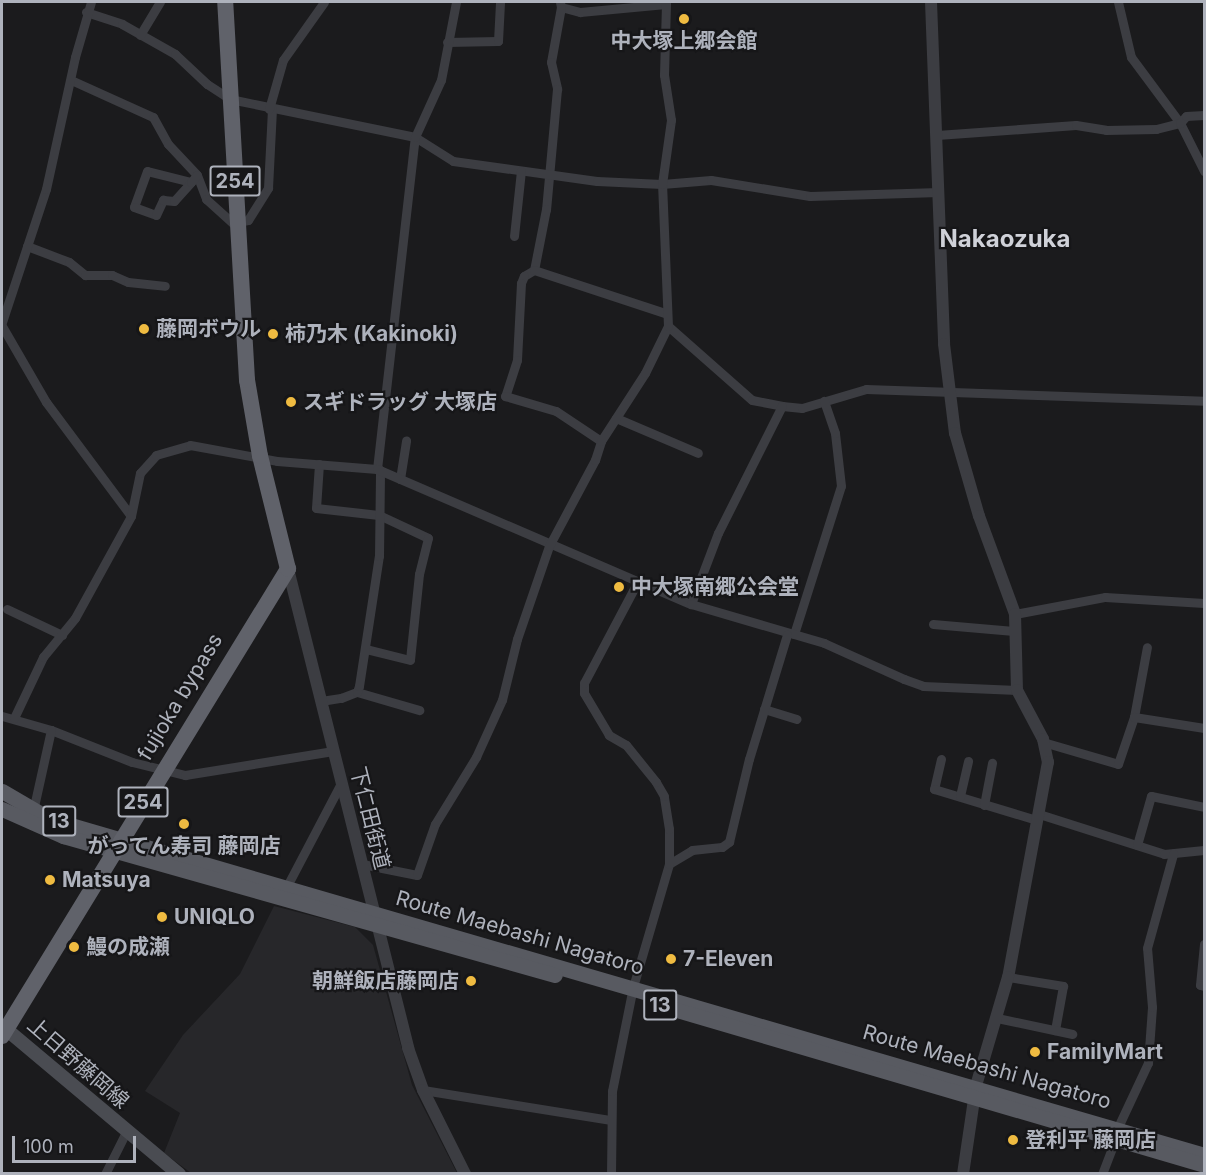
<!DOCTYPE html>
<meta charset="utf-8">
<style>
body{margin:0}
#map{position:relative;width:1206px;height:1175px;overflow:hidden;background:#1b1b1d;font-family:Inter,"Noto Sans JP",sans-serif}
div>[style]{position:absolute}
.built>*{inset:0;background:#27272a}
.minor>*{height:9px;margin:-4.5px;padding:0 4.5px;transform-origin:4.5px;border-radius:4.5px;background:#3c3d42}
.tertiary>*{height:12px;margin:-6px;padding:0 6px;transform-origin:6px;border-radius:6px;background:#3c3d42}
.secondary>*{height:14px;margin:-7px;padding:0 7px;transform-origin:7px;border-radius:7px;background:#4a4c52}
.primary>*{height:15px;margin:-7.5px;padding:0 7.5px;transform-origin:7.5px;border-radius:7.5px;background:#585a61}
.trunk>*{height:16px;margin:-8px;padding:0 8px;transform-origin:8px;border-radius:8px;background:#60626a}
.dots>*{width:16px;height:16px;translate:-50% -50%;box-sizing:border-box;border:3px solid #161618;border-radius:50%}
span{translate:-50% -50%;white-space:nowrap;text-align:center;line-height:1.15;-webkit-text-stroke:4.5px #161618;paint-order:stroke}
.shield-label span{padding:2px 4px;background:#161618;border:2px solid;border-radius:4px;-webkit-text-stroke-width:0}
.shield-label{font-size:20px;color:#aeb2bc;font-weight:700}
.poi-label{font-size:21px;color:#aeb2bc;font-weight:700}
.left{translate:0 -50%;text-align:left}
.right{translate:-100% -50%;text-align:right}
.street-label{font-size:21px;color:#aeb2bc}
.quarter-label{font-size:24px;color:#cfd1d8;font-weight:700}
.frame{position:absolute;inset:0;border:3px solid #aeb2bc;pointer-events:none}
.scale{position:absolute;left:12px;top:1136px;width:124px;height:27px;box-sizing:border-box;border:3px solid #aeb2bc;border-top:0;padding-left:8px;font-size:18px;line-height:21px;white-space:nowrap;color:#aeb2bc;-webkit-text-stroke:4px #161618;paint-order:stroke}
</style>
<div id="map">
<div class="built">
<div style="clip-path:polygon(274px 906px,355px 927px,373px 945px,412px 1085px,457px 1173px,191px 1173px,164px 1153px,180px 1113px,145px 1091px,183px 1035px,240px 974px)"></div>
</div>
<div class="minor">
<div style="left:560px;top:2px;width:5px;rotate:79deg"></div>
<div style="left:561px;top:7px;width:20px;rotate:15deg"></div>
<div style="left:580px;top:12px;width:86px;rotate:-5.3deg"></div>
<div style="left:1118px;top:2px;width:57px;rotate:76.7deg"></div>
<div style="left:1131px;top:57px;width:82px;rotate:53.4deg"></div>
<div style="left:1180px;top:123px;width:54px;rotate:63.4deg"></div>
<div style="left:561px;top:7px;width:56px;rotate:100.3deg"></div>
<div style="left:551px;top:62px;width:28px;rotate:77deg"></div>
<div style="left:557px;top:89px;width:121px;rotate:95.2deg"></div>
<div style="left:546px;top:209px;width:62px;rotate:101.1deg"></div>
<div style="left:534px;top:270px;width:12px;rotate:149deg"></div>
<div style="left:524px;top:276px;width:8px;rotate:113deg"></div>
<div style="left:521px;top:283px;width:77px;rotate:93deg"></div>
<div style="left:517px;top:360px;width:38px;rotate:108deg"></div>
<div style="left:505px;top:396px;width:53px;rotate:16.4deg"></div>
<div style="left:556px;top:411px;width:54px;rotate:33.7deg"></div>
<div style="left:86px;top:12px;width:38px;rotate:18deg"></div>
<div style="left:122px;top:24px;width:61px;rotate:29.5deg"></div>
<div style="left:175px;top:54px;width:44px;rotate:43.2deg"></div>
<div style="left:207px;top:84px;width:27px;rotate:33deg"></div>
<div style="left:230px;top:99px;width:189px;rotate:11.6deg"></div>
<div style="left:415px;top:137px;width:45px;rotate:32.3deg"></div>
<div style="left:453px;top:161px;width:145px;rotate:7.9deg"></div>
<div style="left:597px;top:181px;width:65px;rotate:2.6deg"></div>
<div style="left:662px;top:184px;width:49px;rotate:-4.7deg"></div>
<div style="left:711px;top:180px;width:100px;rotate:9.2deg"></div>
<div style="left:810px;top:196px;width:129px;rotate:-1.8deg"></div>
<div style="left:140px;top:35px;width:39px;rotate:-59deg"></div>
<div style="left:447px;top:42px;width:51px;rotate:-1.1deg"></div>
<div style="left:498px;top:41px;width:39px;rotate:-87deg"></div>
<div style="left:71px;top:80px;width:90px;rotate:24.3deg"></div>
<div style="left:153px;top:117px;width:31px;rotate:61deg"></div>
<div style="left:168px;top:144px;width:42px;rotate:46.9deg"></div>
<div style="left:197px;top:175px;width:26px;rotate:69deg"></div>
<div style="left:206px;top:199px;width:36px;rotate:42deg"></div>
<div style="left:233px;top:223px;width:15px;rotate:-11deg"></div>
<div style="left:248px;top:220px;width:38px;rotate:-58deg"></div>
<div style="left:268px;top:188px;width:79px;rotate:-87.1deg"></div>
<div style="left:269px;top:109px;width:51px;rotate:-74.1deg"></div>
<div style="left:283px;top:60px;width:71px;rotate:-54.7deg"></div>
<div style="left:937px;top:135px;width:139px;rotate:-4.1deg"></div>
<div style="left:1076px;top:125px;width:30px;rotate:9deg"></div>
<div style="left:1106px;top:130px;width:50px;rotate:-1.1deg"></div>
<div style="left:1156px;top:129px;width:25px;rotate:-14deg"></div>
<div style="left:1180px;top:123px;width:9px;rotate:-49deg"></div>
<div style="left:1186px;top:116px;width:18px;rotate:-3deg"></div>
<div style="left:191px;top:182px;width:45px;rotate:-166deg"></div>
<div style="left:147px;top:171px;width:38px;rotate:110deg"></div>
<div style="left:134px;top:207px;width:23px;rotate:20deg"></div>
<div style="left:156px;top:215px;width:17px;rotate:-65deg"></div>
<div style="left:163px;top:200px;width:11px;rotate:5deg"></div>
<div style="left:174px;top:201px;width:25px;rotate:-48deg"></div>
<div style="left:191px;top:182px;width:9px;rotate:-49deg"></div>
<div style="left:514px;top:236px;width:65px;rotate:-83.9deg"></div>
<div style="left:27px;top:246px;width:45px;rotate:20.9deg"></div>
<div style="left:69px;top:262px;width:21px;rotate:39deg"></div>
<div style="left:85px;top:275px;width:27px"></div>
<div style="left:112px;top:275px;width:17px;rotate:24deg"></div>
<div style="left:128px;top:282px;width:37px;rotate:6deg"></div>
<div style="left:534px;top:270px;width:138px;rotate:18.2deg"></div>
<div style="left:2px;top:322px;width:140px;rotate:-71.7deg"></div>
<div style="left:46px;top:189px;width:135px;rotate:-77.6deg"></div>
<div style="left:75px;top:57px;width:57px;rotate:-73.8deg"></div>
<div style="left:2px;top:326px;width:88px;rotate:59.9deg"></div>
<div style="left:46px;top:402px;width:142px;rotate:53.3deg"></div>
<div style="left:668px;top:326px;width:112px;rotate:41.4deg"></div>
<div style="left:752px;top:400px;width:31px;rotate:11deg"></div>
<div style="left:782px;top:406px;width:20px;rotate:6deg"></div>
<div style="left:802px;top:408px;width:67px;rotate:-16.5deg"></div>
<div style="left:866px;top:389px;width:338px;rotate:2deg"></div>
<div style="left:616px;top:418px;width:89px;rotate:23.1deg"></div>
<div style="left:319px;top:464px;width:44px;rotate:93.9deg"></div>
<div style="left:316px;top:508px;width:63px;rotate:6.3deg"></div>
<div style="left:379px;top:515px;width:54px;rotate:25.1deg"></div>
<div style="left:428px;top:538px;width:37px;rotate:104deg"></div>
<div style="left:419px;top:574px;width:86px;rotate:96deg"></div>
<div style="left:410px;top:660px;width:45px;rotate:-166deg"></div>
<div style="left:377px;top:469px;width:334px;rotate:-83.5deg"></div>
<div style="left:415px;top:137px;width:63px;rotate:-65.5deg"></div>
<div style="left:441px;top:80px;width:79px;rotate:-79.1deg"></div>
<div style="left:400px;top:479px;width:39px;rotate:-81deg"></div>
<div style="left:691px;top:604px;width:76px;rotate:-69.2deg"></div>
<div style="left:718px;top:533px;width:142px;rotate:-63.3deg"></div>
<div style="left:7px;top:609px;width:61px;rotate:25.3deg"></div>
<div style="left:1015px;top:614px;width:92px;rotate:-10.7deg"></div>
<div style="left:1105px;top:597px;width:99px;rotate:3.5deg"></div>
<div style="left:933px;top:624px;width:81px;rotate:4.9deg"></div>
<div style="left:794px;top:634px;width:155px;rotate:-72.4deg"></div>
<div style="left:841px;top:486px;width:53px;rotate:-96.5deg"></div>
<div style="left:835px;top:433px;width:34px;rotate:-109deg"></div>
<div style="left:357px;top:692px;width:65px;rotate:16.2deg"></div>
<div style="left:321px;top:701px;width:20px;rotate:-9deg"></div>
<div style="left:341px;top:698px;width:17px;rotate:-21deg"></div>
<div style="left:357px;top:692px;width:6px;rotate:-72deg"></div>
<div style="left:359px;top:686px;width:132px;rotate:-81.3deg"></div>
<div style="left:379px;top:556px;width:86px;rotate:-89.3deg"></div>
<div style="left:764px;top:709px;width:34px;rotate:17deg"></div>
<div style="left:2px;top:716px;width:51px;rotate:15.9deg"></div>
<div style="left:51px;top:730px;width:87px;rotate:21.6deg"></div>
<div style="left:132px;top:762px;width:55px;rotate:13.8deg"></div>
<div style="left:185px;top:775px;width:150px;rotate:-9.2deg"></div>
<div style="left:1134px;top:717px;width:71px;rotate:-79.5deg"></div>
<div style="left:14px;top:718px;width:68px;rotate:-64.6deg"></div>
<div style="left:43px;top:657px;width:50px;rotate:-50.6deg"></div>
<div style="left:75px;top:618px;width:116px;rotate:-61.2deg"></div>
<div style="left:131px;top:516px;width:44px;rotate:-78.2deg"></div>
<div style="left:140px;top:473px;width:24px;rotate:-48deg"></div>
<div style="left:156px;top:455px;width:35px;rotate:-16deg"></div>
<div style="left:190px;top:445px;width:88px;rotate:10.4deg"></div>
<div style="left:277px;top:461px;width:100px;rotate:4.6deg"></div>
<div style="left:377px;top:469px;width:342px;rotate:23.3deg"></div>
<div style="left:691px;top:604px;width:139px;rotate:16.3deg"></div>
<div style="left:824px;top:643px;width:88px;rotate:24.2deg"></div>
<div style="left:904px;top:679px;width:20px;rotate:20deg"></div>
<div style="left:923px;top:686px;width:94px;rotate:2.4deg"></div>
<div style="left:1043px;top:742px;width:78px;rotate:16.3deg"></div>
<div style="left:1118px;top:764px;width:50px;rotate:-71.2deg"></div>
<div style="left:1134px;top:717px;width:71px;rotate:8.9deg"></div>
<div style="left:941px;top:759px;width:31px;rotate:103deg"></div>
<div style="left:934px;top:789px;width:108px;rotate:16.8deg"></div>
<div style="left:960px;top:796px;width:36px;rotate:-77deg"></div>
<div style="left:984px;top:805px;width:43px;rotate:-79.2deg"></div>
<div style="left:33px;top:811px;width:83px;rotate:-77.5deg"></div>
<div style="left:1039px;top:814px;width:131px;rotate:17.7deg"></div>
<div style="left:1164px;top:854px;width:40px;rotate:-5.7deg"></div>
<div style="left:1137px;top:845px;width:51px;rotate:-74.1deg"></div>
<div style="left:1151px;top:796px;width:54px;rotate:11.7deg"></div>
<div style="left:362px;top:864px;width:56px;rotate:11.3deg"></div>
<div style="left:417px;top:875px;width:54px;rotate:-70.6deg"></div>
<div style="left:435px;top:824px;width:79px;rotate:-58.5deg"></div>
<div style="left:476px;top:757px;width:63px;rotate:-65.5deg"></div>
<div style="left:502px;top:700px;width:63px;rotate:-76.2deg"></div>
<div style="left:517px;top:639px;width:98px;rotate:-71deg"></div>
<div style="left:549px;top:546px;width:98px;rotate:-61.9deg"></div>
<div style="left:595px;top:460px;width:20px;rotate:-72deg"></div>
<div style="left:601px;top:441px;width:81px;rotate:-57.1deg"></div>
<div style="left:645px;top:373px;width:52px;rotate:-63.9deg"></div>
<div style="left:668px;top:326px;width:142px;rotate:-92.4deg"></div>
<div style="left:662px;top:184px;width:65px;rotate:-82deg"></div>
<div style="left:671px;top:120px;width:46px;rotate:-98.8deg"></div>
<div style="left:664px;top:75px;width:73px;rotate:-88.4deg"></div>
<div style="left:669px;top:864px;width:27px;rotate:-31deg"></div>
<div style="left:692px;top:850px;width:30px;rotate:-6deg"></div>
<div style="left:722px;top:847px;width:9px;rotate:-36deg"></div>
<div style="left:729px;top:842px;width:85px;rotate:-76.5deg"></div>
<div style="left:749px;top:759px;width:130px;rotate:-73deg"></div>
<div style="left:287px;top:886px;width:116px;rotate:-62.3deg"></div>
<div style="left:1204px;top:944px;width:41px;rotate:95.6deg"></div>
<div style="left:1200px;top:985px;width:4px;rotate:14deg"></div>
<div style="left:1008px;top:977px;width:56px;rotate:9.3deg"></div>
<div style="left:1063px;top:986px;width:45px;rotate:100.3deg"></div>
<div style="left:997px;top:1018px;width:77px;rotate:12deg"></div>
<div style="left:423px;top:1090px;width:189px;rotate:9.1deg"></div>
<div style="left:1118px;top:1127px;width:71px;rotate:-64.9deg"></div>
<div style="left:1148px;top:1063px;width:56px;rotate:-85.9deg"></div>
<div style="left:1152px;top:1007px;width:59px;rotate:-94.8deg"></div>
<div style="left:1147px;top:948px;width:98px;rotate:-74.5deg"></div>
<div style="left:105px;top:1174px;width:47px;rotate:-63.4deg"></div>
<div style="left:611px;top:1174px;width:83px;rotate:-89.3deg"></div>
<div style="left:612px;top:1091px;width:106px;rotate:-78.6deg"></div>
<div style="left:633px;top:987px;width:128px;rotate:-73.7deg"></div>
<div style="left:669px;top:864px;width:35px;rotate:-90deg"></div>
<div style="left:669px;top:829px;width:33px;rotate:-99deg"></div>
<div style="left:664px;top:796px;width:16px;rotate:-120deg"></div>
<div style="left:656px;top:782px;width:48px;rotate:-129deg"></div>
<div style="left:626px;top:745px;width:20px;rotate:-150deg"></div>
<div style="left:609px;top:735px;width:49px;rotate:-120.8deg"></div>
<div style="left:584px;top:693px;width:10px;rotate:-90deg"></div>
<div style="left:584px;top:683px;width:115px;rotate:-62.1deg"></div>
<div style="left:1102px;top:1174px;width:39px;rotate:-69deg"></div>
</div>
<div class="tertiary">
<div style="left:931px;top:2px;width:342px;rotate:87.8deg"></div>
<div style="left:944px;top:344px;width:90px;rotate:83deg"></div>
<div style="left:955px;top:433px;width:86px;rotate:73.9deg"></div>
<div style="left:979px;top:516px;width:104px;rotate:69.8deg"></div>
<div style="left:1015px;top:614px;width:76px;rotate:88.5deg"></div>
<div style="left:1017px;top:690px;width:55px;rotate:62deg"></div>
<div style="left:1043px;top:739px;width:24px;rotate:78deg"></div>
<div style="left:1048px;top:762px;width:219px;rotate:100.5deg"></div>
<div style="left:1008px;top:977px;width:114px;rotate:106.4deg"></div>
<div style="left:976px;top:1086px;width:89px;rotate:98.4deg"></div>
<div style="left:288px;top:569px;width:494px;rotate:75.9deg"></div>
<div style="left:408px;top:1048px;width:45px;rotate:70.3deg"></div>
<div style="left:423px;top:1090px;width:94px;rotate:63.4deg"></div>
</div>
<div class="secondary">
<div style="left:6px;top:1029px;width:226px;rotate:40deg"></div>
</div>
<div class="primary">
<div style="left:2px;top:791px;width:56px;rotate:30.3deg"></div>
<div style="left:50px;top:819px;width:1202px;rotate:16.23deg"></div>
<div style="left:2px;top:809px;width:67px;rotate:23.9deg"></div>
<div style="left:63px;top:836px;width:511px;rotate:15.78deg"></div>
<div style="left:653px;top:1003px;width:574px;rotate:16.38deg"></div>
</div>
<div class="trunk">
<div style="left:2px;top:1036px;width:548px;rotate:-58.52deg"></div>
<div style="left:288px;top:569px;width:116px;rotate:-103.9deg"></div>
<div style="left:260px;top:456px;width:77px;rotate:-99.7deg"></div>
<div style="left:247px;top:380px;width:379px;rotate:-93.3deg"></div>
</div>
<div class="dots">
<div style="left:684px;top:19px;background:#efbb41"></div>
<div style="left:144px;top:329px;background:#efbb41"></div>
<div style="left:273px;top:334px;background:#efbb41"></div>
<div style="left:291px;top:402px;background:#efbb41"></div>
<div style="left:619px;top:587px;background:#efbb41"></div>
<div style="left:184px;top:824px;background:#efbb41"></div>
<div style="left:50px;top:880px;background:#efbb41"></div>
<div style="left:162px;top:917px;background:#efbb41"></div>
<div style="left:74px;top:947px;background:#efbb41"></div>
<div style="left:671px;top:959px;background:#efbb41"></div>
<div style="left:471px;top:981px;background:#efbb41"></div>
<div style="left:1035px;top:1052px;background:#efbb41"></div>
<div style="left:1013px;top:1140px;background:#efbb41"></div>
</div>
<div class="shield-label">
<span style="left:235px;top:181px">254</span>
<span style="left:143px;top:802px">254</span>
<span style="left:59px;top:821px">13</span>
<span style="left:660px;top:1005px">13</span>
</div>
<div class="poi-label">
<span style="left:684px;top:41px">中大塚上郷会館</span>
<span class="left" style="left:156px;top:329px">藤岡ボウル</span>
<span class="left" style="left:285px;top:334px">柿乃木 (Kakinoki)</span>
<span class="left" style="left:303px;top:402px">スギドラッグ 大塚店</span>
<span class="left" style="left:631px;top:587px">中大塚南郷公会堂</span>
<span style="left:184px;top:846px">がってん寿司 藤岡店</span>
<span class="left" style="left:62px;top:880px">Matsuya</span>
<span class="left" style="left:174px;top:917px">UNIQLO</span>
<span class="left" style="left:86px;top:947px">鰻の成瀬</span>
<span class="left" style="left:683px;top:959px">7-Eleven</span>
<span class="right" style="left:459px;top:981px">朝鮮飯店藤岡店</span>
<span class="left" style="left:1047px;top:1052px">FamilyMart</span>
<span class="left" style="left:1025px;top:1140px">登利平 藤岡店</span>
</div>
<div class="street-label">
<span style="left:180px;top:697px;rotate:-59deg">fujioka bypass</span>
<span style="left:370px;top:818px;rotate:76deg">下仁田街道</span>
<span style="left:520px;top:933px;rotate:16deg">Route Maebashi Nagatoro</span>
<span style="left:78px;top:1063px;rotate:41deg">上日野藤岡線</span>
<span style="left:987px;top:1067px;rotate:16deg">Route Maebashi Nagatoro</span>
</div>
<div class="quarter-label">
<span style="left:1005px;top:239px">Nakaozuka</span>
</div>
<div class="frame"></div>
<div class="scale">100 m</div>
</div>
